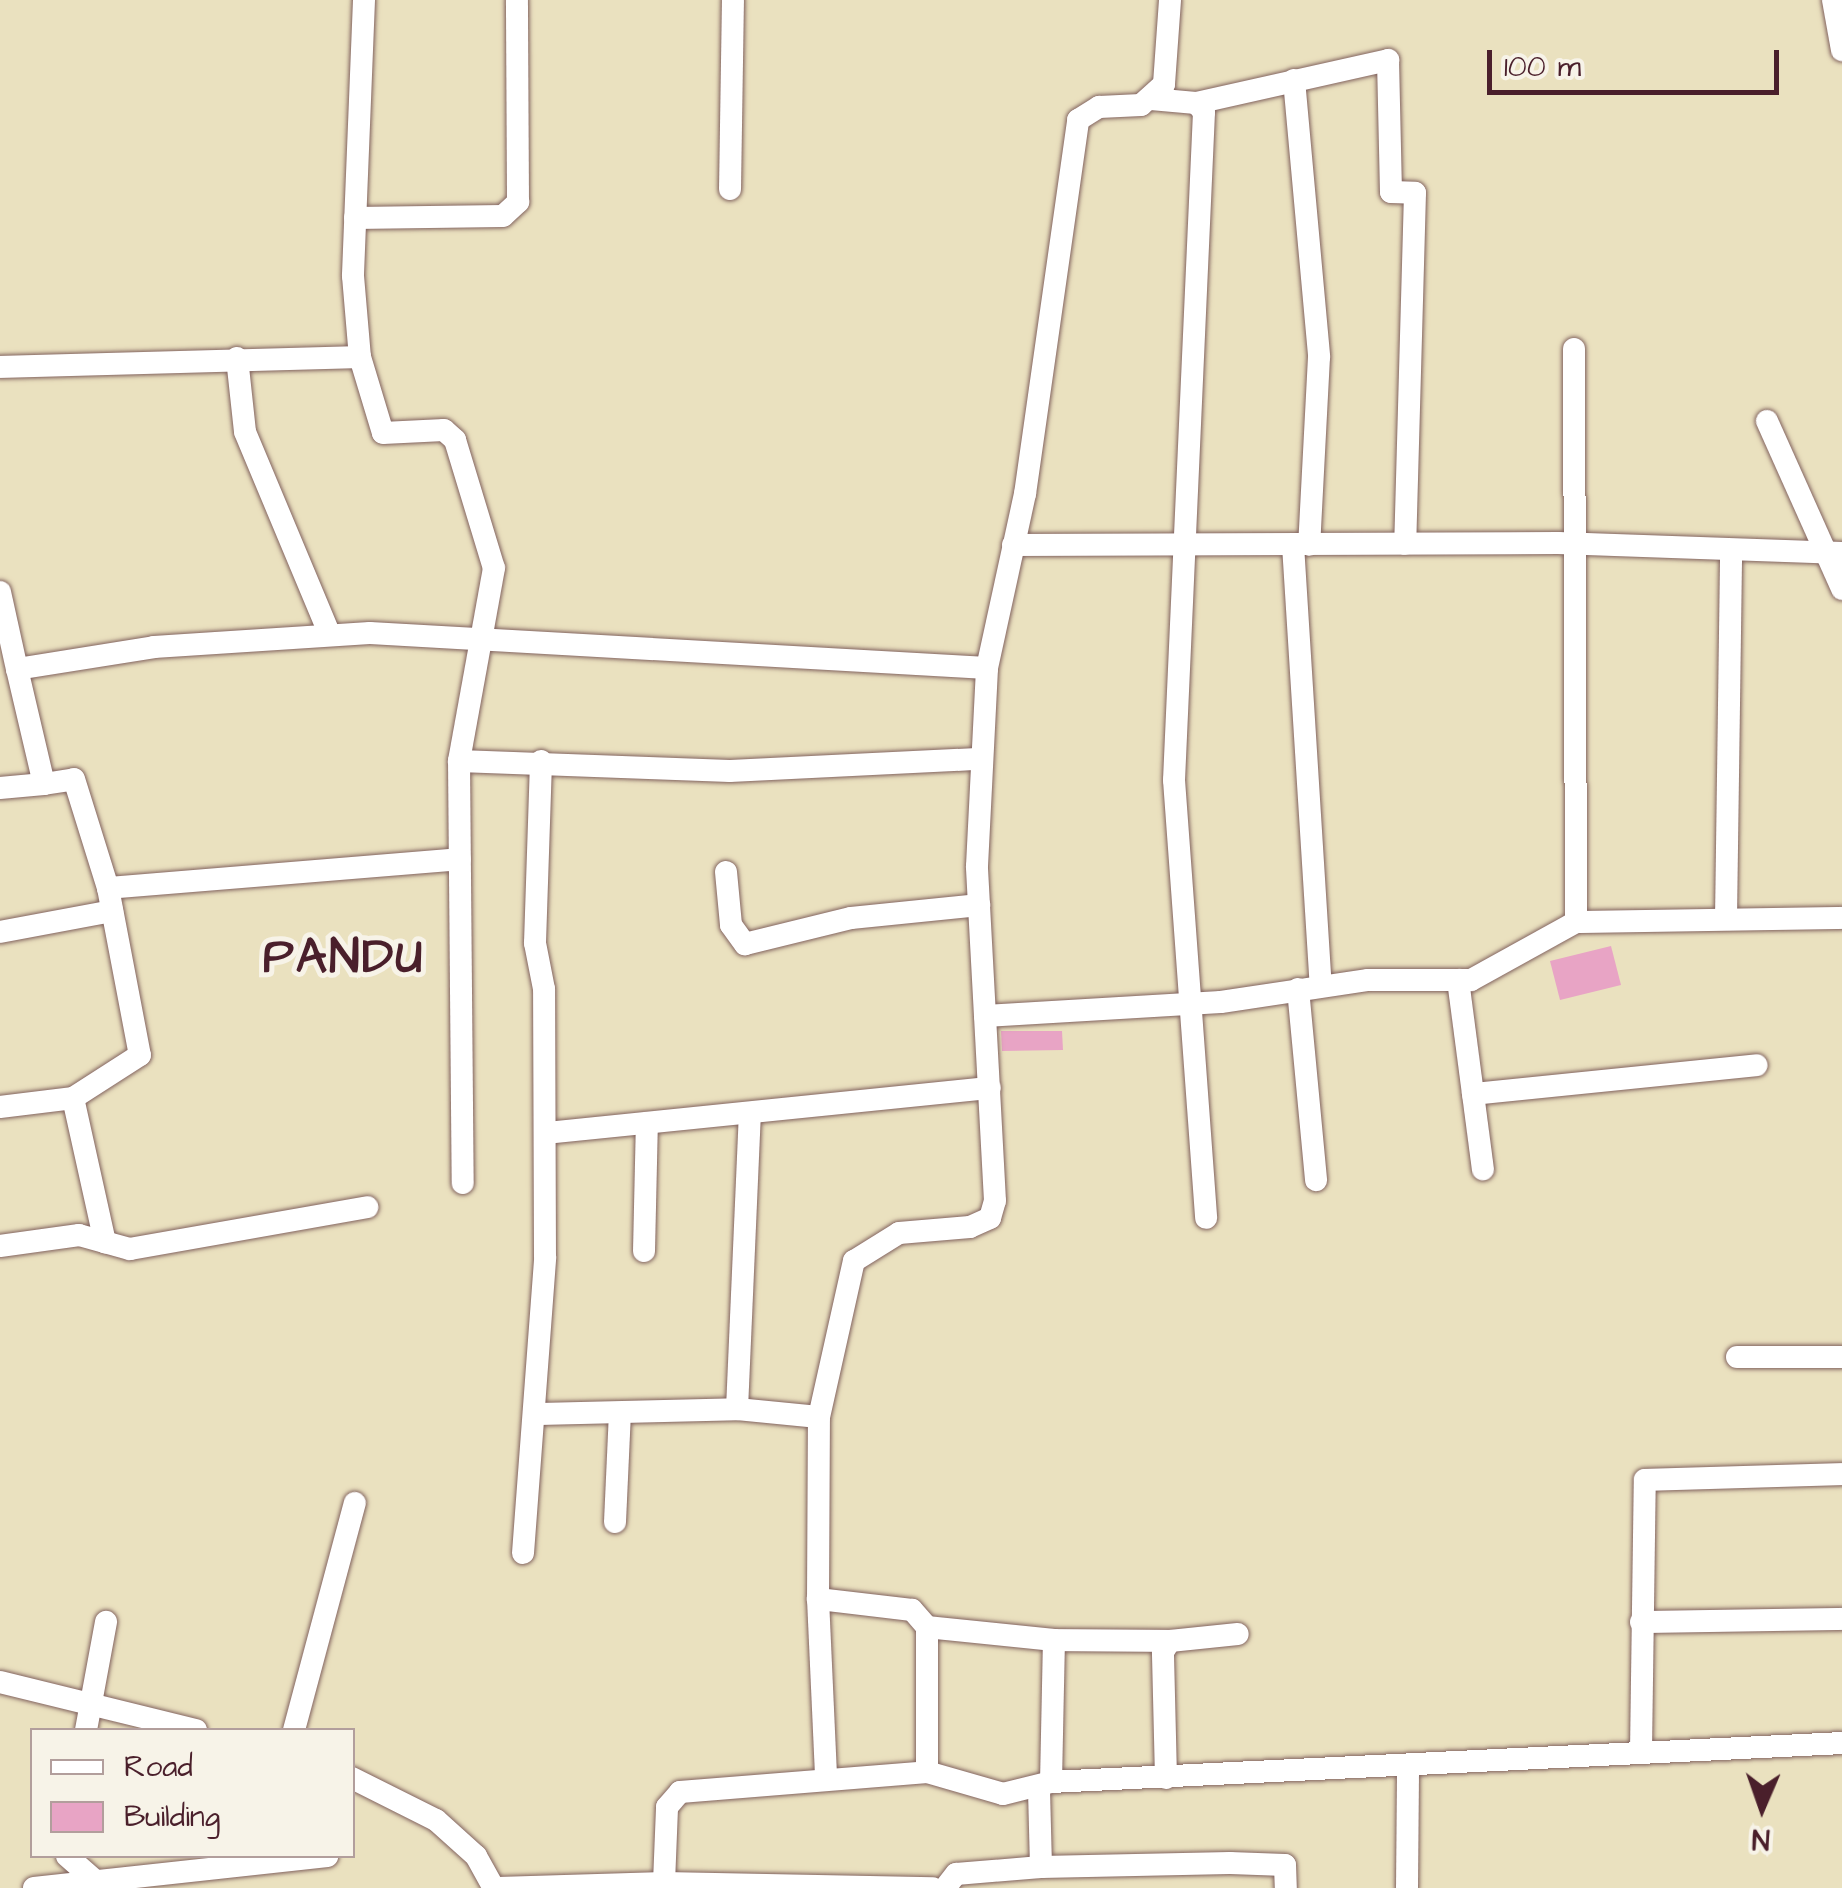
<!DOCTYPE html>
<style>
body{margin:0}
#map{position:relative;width:1842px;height:1888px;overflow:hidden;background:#eae1bf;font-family:"Architects Daughter",sans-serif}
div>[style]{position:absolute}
.building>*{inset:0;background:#e8a4c5}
.roads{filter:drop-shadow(0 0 2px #82635f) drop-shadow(0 0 2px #82635f)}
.minor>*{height:22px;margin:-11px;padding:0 11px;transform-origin:11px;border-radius:11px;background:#fff}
span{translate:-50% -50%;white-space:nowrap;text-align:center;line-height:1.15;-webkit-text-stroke:10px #f7f3e8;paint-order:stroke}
.district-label{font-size:48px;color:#4a1f2b;font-weight:700;letter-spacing:2.5px}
.legend{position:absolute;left:30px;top:1728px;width:325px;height:130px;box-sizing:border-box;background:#f7f3e8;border:2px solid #b29e9c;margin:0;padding:12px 18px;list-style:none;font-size:30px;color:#4a1f2b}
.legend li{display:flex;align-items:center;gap:20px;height:50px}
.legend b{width:50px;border:2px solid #b29e9c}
.north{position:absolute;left:1712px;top:1758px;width:100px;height:100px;-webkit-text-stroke:8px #f7f3e8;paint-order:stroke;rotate:182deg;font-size:28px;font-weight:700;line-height:40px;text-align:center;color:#4a1f2b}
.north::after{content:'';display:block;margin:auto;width:35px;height:45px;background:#4a1f2b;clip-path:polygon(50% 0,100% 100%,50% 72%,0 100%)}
.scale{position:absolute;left:1487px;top:50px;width:292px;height:45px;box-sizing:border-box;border:5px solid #4a1f2b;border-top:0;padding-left:12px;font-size:30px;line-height:35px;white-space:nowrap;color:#4a1f2b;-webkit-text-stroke:8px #f7f3e8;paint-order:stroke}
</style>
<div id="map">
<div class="building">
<div style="clip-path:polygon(1611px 946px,1621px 985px,1560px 1000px,1550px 961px)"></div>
<div style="clip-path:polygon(1001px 1031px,1062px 1031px,1063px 1050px,1002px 1051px)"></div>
</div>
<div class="roads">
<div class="minor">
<div style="left:364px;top:0;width:276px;rotate:92.3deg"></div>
<div style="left:353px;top:276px;width:81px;rotate:85.1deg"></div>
<div style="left:360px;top:357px;width:79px;rotate:73.2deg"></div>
<div style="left:383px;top:433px;width:61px;rotate:-2.8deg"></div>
<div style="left:444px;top:430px;width:15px;rotate:42deg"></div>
<div style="left:455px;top:440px;width:134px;rotate:73.1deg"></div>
<div style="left:494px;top:568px;width:196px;rotate:100.3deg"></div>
<div style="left:459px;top:761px;width:422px;rotate:89.5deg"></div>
<div style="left:1833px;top:0;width:51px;rotate:79.8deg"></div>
<div style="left:1294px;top:80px;width:278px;rotate:84.8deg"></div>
<div style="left:1319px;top:357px;width:188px;rotate:93deg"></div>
<div style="left:1151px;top:99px;width:45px;rotate:5.1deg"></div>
<div style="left:1196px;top:103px;width:12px;rotate:48deg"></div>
<div style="left:1204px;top:112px;width:669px;rotate:92.57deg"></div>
<div style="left:1174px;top:780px;width:439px;rotate:85.8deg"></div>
<div style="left:1196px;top:103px;width:197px;rotate:-12.6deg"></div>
<div style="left:1388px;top:60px;width:132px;rotate:88.7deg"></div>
<div style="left:1391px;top:192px;width:24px;rotate:2deg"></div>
<div style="left:1415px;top:193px;width:351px;rotate:91.6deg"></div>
<div style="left:730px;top:189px;width:189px;rotate:-89.1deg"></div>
<div style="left:355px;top:218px;width:148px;rotate:-0.8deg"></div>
<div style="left:503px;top:216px;width:21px;rotate:-43deg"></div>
<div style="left:518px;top:202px;width:202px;rotate:-90.3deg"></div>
<div style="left:1574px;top:349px;width:573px;rotate:89.8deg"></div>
<div style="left:237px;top:358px;width:74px;rotate:83.8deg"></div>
<div style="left:245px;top:432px;width:220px;rotate:67.3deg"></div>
<div style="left:0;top:367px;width:360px;rotate:-1.6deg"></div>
<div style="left:1767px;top:421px;width:184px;rotate:65.9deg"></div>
<div style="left:1013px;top:545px;width:545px;rotate:-0.21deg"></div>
<div style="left:1558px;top:543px;width:284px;rotate:2deg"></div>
<div style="left:1293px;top:545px;width:442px;rotate:86.4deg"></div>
<div style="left:0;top:592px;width:79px;rotate:77.6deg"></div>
<div style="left:459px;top:761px;width:271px;rotate:2.1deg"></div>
<div style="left:730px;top:771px;width:248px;rotate:-2.8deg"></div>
<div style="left:44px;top:784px;width:30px;rotate:-9deg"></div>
<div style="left:74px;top:779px;width:114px;rotate:72.7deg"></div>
<div style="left:108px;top:888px;width:170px;rotate:79.2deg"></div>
<div style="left:140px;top:1055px;width:80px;rotate:147.3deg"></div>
<div style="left:0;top:788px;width:44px;rotate:-5.2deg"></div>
<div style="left:44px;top:784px;width:118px;rotate:-103.2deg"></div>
<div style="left:17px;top:669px;width:139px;rotate:-9.1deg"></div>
<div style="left:154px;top:647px;width:216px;rotate:-3.7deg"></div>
<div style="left:370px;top:633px;width:618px;rotate:3.25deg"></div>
<div style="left:726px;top:872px;width:53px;rotate:84.6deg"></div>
<div style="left:731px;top:925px;width:24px;rotate:54deg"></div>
<div style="left:745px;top:944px;width:109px;rotate:-13.8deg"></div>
<div style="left:851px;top:918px;width:129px;rotate:-5.8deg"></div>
<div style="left:108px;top:888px;width:353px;rotate:-4.7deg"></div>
<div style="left:1726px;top:919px;width:367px;rotate:-89.2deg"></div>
<div style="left:0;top:932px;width:114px;rotate:-10.6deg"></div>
<div style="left:1458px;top:980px;width:191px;rotate:82.5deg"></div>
<div style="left:1298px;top:989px;width:192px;rotate:84.6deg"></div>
<div style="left:985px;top:1016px;width:236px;rotate:-3.4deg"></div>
<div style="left:1221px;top:1002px;width:149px;rotate:-8.5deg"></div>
<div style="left:1368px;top:980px;width:103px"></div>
<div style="left:1471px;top:980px;width:120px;rotate:-28.9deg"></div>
<div style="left:1576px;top:922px;width:266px;rotate:-0.9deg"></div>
<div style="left:1473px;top:1094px;width:285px;rotate:-5.8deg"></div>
<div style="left:0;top:1107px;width:74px;rotate:-7deg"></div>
<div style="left:73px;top:1098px;width:148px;rotate:77.5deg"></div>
<div style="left:546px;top:1133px;width:446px;rotate:-5.8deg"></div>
<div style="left:0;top:1246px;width:80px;rotate:-7.9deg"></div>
<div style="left:79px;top:1235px;width:53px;rotate:15.4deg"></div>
<div style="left:130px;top:1249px;width:241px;rotate:-10deg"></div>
<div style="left:644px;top:1251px;width:128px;rotate:-88.7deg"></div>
<div style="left:1737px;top:1357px;width:105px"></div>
<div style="left:737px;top:1409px;width:296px;rotate:-87.5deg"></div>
<div style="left:539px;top:1414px;width:198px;rotate:-1.4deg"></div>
<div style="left:737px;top:1409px;width:82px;rotate:5.6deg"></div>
<div style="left:615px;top:1522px;width:109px;rotate:-87.4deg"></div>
<div style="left:523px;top:1553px;width:297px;rotate:-85.7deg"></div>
<div style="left:545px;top:1257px;width:268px;rotate:-90.2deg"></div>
<div style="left:544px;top:989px;width:47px;rotate:-101.1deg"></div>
<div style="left:535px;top:943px;width:182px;rotate:-88.1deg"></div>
<div style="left:818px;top:1599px;width:177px;rotate:87.4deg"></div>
<div style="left:1641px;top:1622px;width:201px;rotate:-0.9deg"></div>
<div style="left:927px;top:1627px;width:145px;rotate:90deg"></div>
<div style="left:1054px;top:1640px;width:116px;rotate:0.5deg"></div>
<div style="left:0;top:1682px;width:202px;rotate:13.8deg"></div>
<div style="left:86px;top:1730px;width:110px;rotate:-79.5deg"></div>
<div style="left:294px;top:1730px;width:235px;rotate:-75deg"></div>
<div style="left:1641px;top:1751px;width:271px;rotate:-89.2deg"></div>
<div style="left:1645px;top:1480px;width:197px;rotate:-1.7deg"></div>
<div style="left:352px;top:1778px;width:94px;rotate:26.6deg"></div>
<div style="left:436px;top:1820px;width:54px;rotate:42deg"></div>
<div style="left:476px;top:1856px;width:37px;rotate:61deg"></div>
<div style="left:1166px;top:1778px;width:126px;rotate:-91.4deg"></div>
<div style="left:1163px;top:1652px;width:13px;rotate:-58deg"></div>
<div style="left:1170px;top:1641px;width:68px;rotate:-5.9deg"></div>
<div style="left:1051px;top:1782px;width:792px;rotate:-2.82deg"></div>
<div style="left:1039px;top:1790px;width:77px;rotate:88.5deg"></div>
<div style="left:67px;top:1856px;width:44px;rotate:41.3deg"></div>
<div style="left:664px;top:1883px;width:269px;rotate:1.1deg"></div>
<div style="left:34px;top:1888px;width:295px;rotate:-6.2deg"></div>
<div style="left:498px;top:1888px;width:166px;rotate:-1.7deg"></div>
<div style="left:664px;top:1883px;width:76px;rotate:-87.7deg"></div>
<div style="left:667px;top:1807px;width:20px;rotate:-49deg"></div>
<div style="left:680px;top:1792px;width:248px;rotate:-4.6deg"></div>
<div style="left:927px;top:1772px;width:79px;rotate:16.1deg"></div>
<div style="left:1003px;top:1794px;width:49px;rotate:-14deg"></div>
<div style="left:1051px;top:1782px;width:142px;rotate:-88.8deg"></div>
<div style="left:1054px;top:1640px;width:128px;rotate:-174.2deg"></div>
<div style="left:927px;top:1627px;width:23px;rotate:-131deg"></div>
<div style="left:912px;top:1610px;width:95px;rotate:-173.3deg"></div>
<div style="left:818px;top:1599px;width:182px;rotate:-89.7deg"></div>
<div style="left:819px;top:1417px;width:160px;rotate:-77.4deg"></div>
<div style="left:854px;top:1261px;width:53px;rotate:-31.9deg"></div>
<div style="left:899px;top:1233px;width:71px;rotate:-4.8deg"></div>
<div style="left:970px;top:1227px;width:22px;rotate:-24deg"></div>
<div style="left:990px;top:1218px;width:18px;rotate:-74deg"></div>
<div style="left:995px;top:1201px;width:335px;rotate:-93.1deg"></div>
<div style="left:977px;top:866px;width:198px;rotate:-87.1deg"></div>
<div style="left:987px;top:668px;width:178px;rotate:-77.7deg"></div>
<div style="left:1025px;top:494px;width:378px;rotate:-81.9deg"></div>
<div style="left:1078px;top:120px;width:25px;rotate:-32deg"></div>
<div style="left:1099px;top:107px;width:42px;rotate:-2.7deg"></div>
<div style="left:1141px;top:105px;width:31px;rotate:-42deg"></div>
<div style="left:1164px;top:84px;width:84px;rotate:-85.9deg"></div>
<div style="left:945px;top:1888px;width:18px;rotate:-52deg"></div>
<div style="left:956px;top:1874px;width:85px;rotate:-4.7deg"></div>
<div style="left:1041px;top:1867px;width:189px;rotate:-1.2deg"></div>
<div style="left:1230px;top:1863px;width:55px;rotate:2.1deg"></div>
<div style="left:1285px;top:1865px;width:23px;rotate:88deg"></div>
<div style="left:1407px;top:1888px;width:123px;rotate:-89.5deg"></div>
</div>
</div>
<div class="district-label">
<span style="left:344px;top:959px">PANDU</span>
</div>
<ul class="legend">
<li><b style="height:12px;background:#fff"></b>Road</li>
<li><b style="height:28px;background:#e8a4c5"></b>Building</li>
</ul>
<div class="north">N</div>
<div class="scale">100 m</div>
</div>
